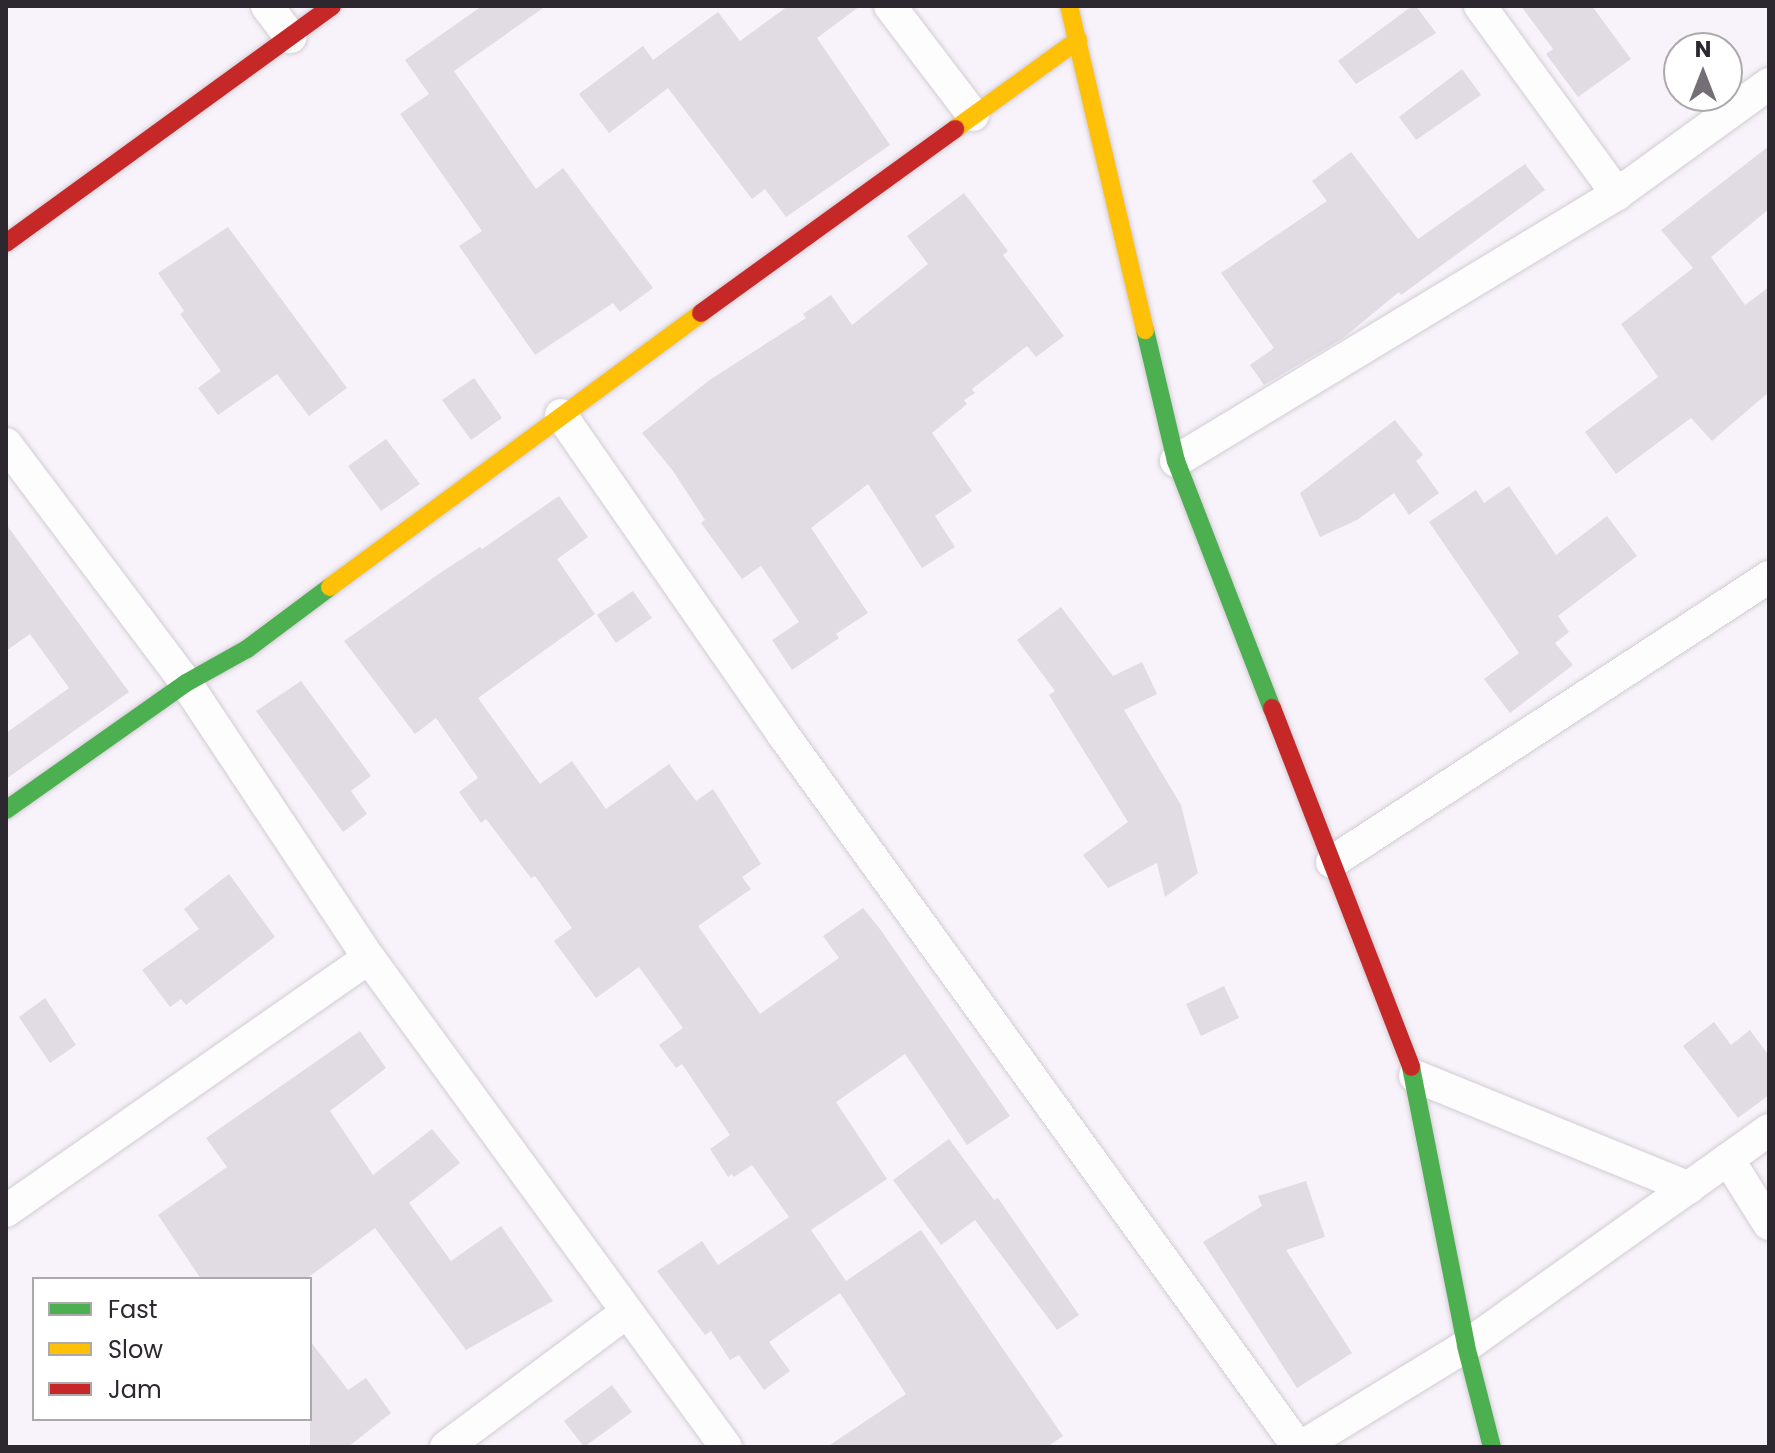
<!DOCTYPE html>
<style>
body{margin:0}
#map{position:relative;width:1775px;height:1453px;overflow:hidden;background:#f8f2fa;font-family:Poppins,sans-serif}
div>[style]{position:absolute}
.building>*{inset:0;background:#e1dbe4}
.roads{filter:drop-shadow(0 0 2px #d2ccd4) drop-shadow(0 0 2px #d2ccd4)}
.street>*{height:32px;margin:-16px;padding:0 16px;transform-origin:16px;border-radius:16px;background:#fefdfe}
.fast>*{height:18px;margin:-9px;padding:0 9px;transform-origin:9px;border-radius:9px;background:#4caf50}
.slow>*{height:18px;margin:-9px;padding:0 9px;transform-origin:9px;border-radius:9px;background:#ffc107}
.jam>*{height:18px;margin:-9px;padding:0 9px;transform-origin:9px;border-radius:9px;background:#c62828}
span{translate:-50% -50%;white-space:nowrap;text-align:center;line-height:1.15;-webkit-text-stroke:8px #fff;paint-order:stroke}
.frame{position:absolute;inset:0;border:8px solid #2d2730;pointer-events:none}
.legend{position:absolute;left:32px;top:1277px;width:280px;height:144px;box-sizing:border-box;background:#fff;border:2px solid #aba9ac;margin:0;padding:10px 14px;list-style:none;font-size:24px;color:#2d2730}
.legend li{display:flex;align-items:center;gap:16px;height:40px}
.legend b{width:40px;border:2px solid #aba9ac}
.north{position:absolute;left:1663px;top:32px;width:80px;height:80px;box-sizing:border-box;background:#fff;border:2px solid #aba9ac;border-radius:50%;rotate:0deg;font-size:22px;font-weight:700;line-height:32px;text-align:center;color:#2d2730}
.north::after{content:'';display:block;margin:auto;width:28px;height:36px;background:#746e77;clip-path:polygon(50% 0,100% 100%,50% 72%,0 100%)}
</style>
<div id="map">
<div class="building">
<div style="clip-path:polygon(482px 6px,546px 6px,454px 71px,536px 189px,563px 168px,653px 288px,620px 312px,613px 303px,535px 355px,459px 246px,482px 231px,400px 114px,429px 94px,405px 60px)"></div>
<div style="clip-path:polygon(788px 6px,860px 6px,817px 38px,890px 145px,786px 217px,765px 189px,752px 199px,668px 88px,609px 133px,579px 94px,643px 46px,653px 60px,718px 12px,740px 41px)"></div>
<div style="clip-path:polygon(1412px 6px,1416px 6px,1436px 33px,1356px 84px,1338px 61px)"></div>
<div style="clip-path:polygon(1521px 6px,1592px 6px,1631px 59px,1578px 97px,1546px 54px,1553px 49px)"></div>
<div style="clip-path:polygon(1462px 69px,1481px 95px,1416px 140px,1399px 117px)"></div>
<div style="clip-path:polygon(1769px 146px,1769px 209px,1711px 257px,1745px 305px,1769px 287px,1769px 392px,1712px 441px,1691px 418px,1616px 474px,1585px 432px,1658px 377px,1621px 324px,1693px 268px,1661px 230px)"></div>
<div style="clip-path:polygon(1351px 152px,1418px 239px,1525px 164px,1545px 190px,1401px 295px,1399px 292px,1343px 338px,1264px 385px,1250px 365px,1274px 348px,1221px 273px,1327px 201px,1312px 181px)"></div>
<div style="clip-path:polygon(964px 193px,1008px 251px,1003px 255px,1064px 336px,1036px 357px,1027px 346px,972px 389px,975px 393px,964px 400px,967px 404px,932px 433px,972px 491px,935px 516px,955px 547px,922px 568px,868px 484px,811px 528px,868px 613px,836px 634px,839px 638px,792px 670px,772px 640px,799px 622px,761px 566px,742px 579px,701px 523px,705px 520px,673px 471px,642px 433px,711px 379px,806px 318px,803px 314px,831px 295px,852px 325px,928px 264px,907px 236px)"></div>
<div style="clip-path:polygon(228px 227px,347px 388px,309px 416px,277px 374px,218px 415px,198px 388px,221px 371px,180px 314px,184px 311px,158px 273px)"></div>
<div style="clip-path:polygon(474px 378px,502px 418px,471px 440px,442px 400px)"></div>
<div style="clip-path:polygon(1395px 420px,1423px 455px,1416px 461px,1439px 493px,1409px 515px,1394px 493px,1357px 520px,1320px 537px,1300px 493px)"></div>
<div style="clip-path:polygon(386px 439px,420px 484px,381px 511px,348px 466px)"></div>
<div style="clip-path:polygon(1509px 486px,1556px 555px,1607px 516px,1637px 556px,1558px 616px,1569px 632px,1555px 643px,1573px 665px,1510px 713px,1484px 679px,1519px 653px,1429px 522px,1476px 490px,1484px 503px)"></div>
<div style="clip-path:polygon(559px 496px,588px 537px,557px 559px,595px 614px,478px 698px,540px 784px,572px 761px,606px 809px,669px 764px,696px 801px,713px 789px,761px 864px,742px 877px,751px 889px,698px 926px,760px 1014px,839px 958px,823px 936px,863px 908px,880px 929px,1010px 1116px,967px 1145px,905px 1054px,836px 1102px,887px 1179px,811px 1230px,846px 1281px,921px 1230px,1063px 1436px,1047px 1447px,827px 1447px,906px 1394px,840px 1293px,769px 1342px,790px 1371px,764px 1390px,739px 1355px,730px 1360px,711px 1331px,705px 1335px,657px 1271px,702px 1241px,718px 1265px,789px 1217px,752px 1165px,734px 1177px,732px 1174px,728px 1177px,710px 1149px,730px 1135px,682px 1064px,676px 1068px,659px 1045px,683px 1028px,639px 967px,596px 998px,554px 941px,572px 928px,535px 876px,531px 878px,486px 819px,481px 823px,459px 792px,478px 778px,436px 718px,415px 734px,344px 641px,440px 573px,480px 547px,482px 549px)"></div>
<div style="clip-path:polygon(6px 524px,129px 692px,6px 779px,6px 733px,69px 688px,30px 634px,6px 651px)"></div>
<div style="clip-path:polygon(633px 591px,652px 618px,616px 643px,597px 615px)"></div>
<div style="clip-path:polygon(1061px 607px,1113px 676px,1142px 662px,1157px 694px,1124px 710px,1181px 805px,1198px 873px,1165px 897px,1157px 863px,1108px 888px,1083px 855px,1128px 822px,1049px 695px,1055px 691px,1017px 640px)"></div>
<div style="clip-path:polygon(301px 681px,371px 776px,351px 791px,367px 814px,343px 832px,256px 711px)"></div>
<div style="clip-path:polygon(229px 874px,275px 937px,186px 1005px,181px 999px,170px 1007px,142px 970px,199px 929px,184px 909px)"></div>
<div style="clip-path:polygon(1224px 986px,1239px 1018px,1201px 1036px,1186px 1004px)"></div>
<div style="clip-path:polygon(45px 998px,76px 1045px,50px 1063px,19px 1017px)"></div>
<div style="clip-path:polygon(1714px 1022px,1731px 1045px,1750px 1030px,1769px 1056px,1769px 1095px,1738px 1118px,1683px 1046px)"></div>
<div style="clip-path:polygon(360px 1031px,386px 1068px,330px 1111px,373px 1175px,432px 1129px,460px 1163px,409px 1203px,451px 1261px,501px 1226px,553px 1301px,466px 1350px,375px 1228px,306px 1279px,201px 1279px,158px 1215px,227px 1167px,206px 1138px)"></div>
<div style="clip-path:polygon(949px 1139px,994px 1200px,998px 1198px,1079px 1315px,1057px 1330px,975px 1220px,941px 1245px,893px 1180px)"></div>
<div style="clip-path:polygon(1306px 1181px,1325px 1237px,1286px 1250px,1352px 1353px,1297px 1388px,1203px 1242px,1262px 1206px,1258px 1196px)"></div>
<div style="clip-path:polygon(310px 1341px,348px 1390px,366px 1378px,391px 1413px,348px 1447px,310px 1447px)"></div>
<div style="clip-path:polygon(612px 1385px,632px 1412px,584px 1447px,564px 1421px)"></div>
</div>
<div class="roads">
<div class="street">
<div style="left:267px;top:6px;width:39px;rotate:53deg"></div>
<div style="left:890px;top:6px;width:137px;rotate:52.7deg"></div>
<div style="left:1480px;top:6px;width:233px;rotate:53.9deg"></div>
<div style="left:561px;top:415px;width:387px;rotate:55.2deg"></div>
<div style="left:782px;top:733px;width:881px;rotate:54.14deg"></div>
<div style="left:6px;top:444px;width:299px;rotate:53deg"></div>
<div style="left:186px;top:683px;width:330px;rotate:56.4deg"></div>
<div style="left:369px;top:958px;width:605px;rotate:53.87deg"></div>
<div style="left:1176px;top:461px;width:516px;rotate:-31.19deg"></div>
<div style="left:1617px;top:194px;width:188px;rotate:-35.9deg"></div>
<div style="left:1332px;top:862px;width:522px;rotate:-33.11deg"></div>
<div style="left:1415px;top:1076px;width:296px;rotate:22.2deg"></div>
<div style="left:1728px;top:1159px;width:77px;rotate:57.8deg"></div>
<div style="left:6px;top:1211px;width:442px;rotate:-34.9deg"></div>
<div style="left:446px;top:1447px;width:226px;rotate:-36.7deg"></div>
<div style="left:1301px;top:1447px;width:193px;rotate:-31.5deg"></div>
<div style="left:1466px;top:1346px;width:372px;rotate:-35.5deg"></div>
</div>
<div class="fast">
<div style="left:1145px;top:330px;width:135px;rotate:76.7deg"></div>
<div style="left:1176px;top:461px;width:265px;rotate:68.8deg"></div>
<div style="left:6px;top:810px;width:220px;rotate:-35.2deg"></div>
<div style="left:186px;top:683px;width:70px;rotate:-29.1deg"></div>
<div style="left:247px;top:649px;width:104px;rotate:-36.8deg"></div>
<div style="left:1411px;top:1067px;width:284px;rotate:78.8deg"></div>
<div style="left:1466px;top:1346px;width:104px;rotate:75.6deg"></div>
</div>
<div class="slow">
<div style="left:1069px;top:6px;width:333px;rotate:76.8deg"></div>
<div style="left:955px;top:129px;width:152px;rotate:-35.9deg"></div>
<div style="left:330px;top:587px;width:461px;rotate:-36.4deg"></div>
</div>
<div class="jam">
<div style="left:6px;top:243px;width:403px;rotate:-36deg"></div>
<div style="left:701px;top:313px;width:314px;rotate:-35.9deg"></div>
<div style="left:1272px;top:708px;width:385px;rotate:68.8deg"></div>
</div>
</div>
<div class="frame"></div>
<ul class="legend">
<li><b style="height:10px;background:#4caf50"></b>Fast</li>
<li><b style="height:10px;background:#ffc107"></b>Slow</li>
<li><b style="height:10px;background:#c62828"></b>Jam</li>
</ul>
<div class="north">N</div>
</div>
